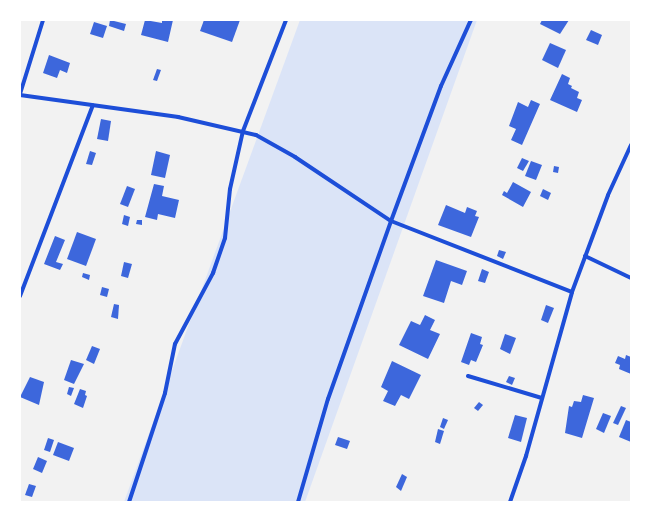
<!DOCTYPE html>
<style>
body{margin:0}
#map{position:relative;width:651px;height:522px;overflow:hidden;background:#f2f2f2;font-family:Lora,serif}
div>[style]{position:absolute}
.green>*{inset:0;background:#dbe4f7}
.building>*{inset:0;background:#3d67dc}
.minor>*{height:4px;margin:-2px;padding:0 2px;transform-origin:2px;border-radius:2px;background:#1d4ed8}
span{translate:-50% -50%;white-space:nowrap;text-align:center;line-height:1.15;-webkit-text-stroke:3px #fff;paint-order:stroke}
.frame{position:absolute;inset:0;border:21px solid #fff;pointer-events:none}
</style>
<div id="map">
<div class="green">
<div style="clip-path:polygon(300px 20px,477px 20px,305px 502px,124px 502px)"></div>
</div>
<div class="building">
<div style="clip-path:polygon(110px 20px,126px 24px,124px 31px,109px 26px)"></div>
<div style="clip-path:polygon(145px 20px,162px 23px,162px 20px,173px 20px,168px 42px,141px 35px)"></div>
<div style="clip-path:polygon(204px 20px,240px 20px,232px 42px,200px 31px)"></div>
<div style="clip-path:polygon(542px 20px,569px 20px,560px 34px,540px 24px)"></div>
<div style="clip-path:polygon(94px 22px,107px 26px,103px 38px,90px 34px)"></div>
<div style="clip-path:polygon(591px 30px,602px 35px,598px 45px,586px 40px)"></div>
<div style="clip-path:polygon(550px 43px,566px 50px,558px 68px,542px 60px)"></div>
<div style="clip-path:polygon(49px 55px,70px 63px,67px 73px,60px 70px,57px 78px,43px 73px)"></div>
<div style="clip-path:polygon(157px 69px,161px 70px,157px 81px,153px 80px)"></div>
<div style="clip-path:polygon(562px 74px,570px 78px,568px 84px,572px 86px,571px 88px,579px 92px,577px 98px,582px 100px,577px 112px,550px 100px)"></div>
<div style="clip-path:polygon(531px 100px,540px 104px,522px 145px,511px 140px,516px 129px,509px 126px,518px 102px,528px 107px)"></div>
<div style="clip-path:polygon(101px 119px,111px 121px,108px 141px,97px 139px)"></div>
<div style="clip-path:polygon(90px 151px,96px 153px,92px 165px,86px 164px)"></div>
<div style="clip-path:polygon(156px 151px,170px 155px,165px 178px,151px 175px)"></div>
<div style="clip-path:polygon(522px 158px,529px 161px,523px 171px,517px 168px)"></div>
<div style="clip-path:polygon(531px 161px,542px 165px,536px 180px,525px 176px)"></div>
<div style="clip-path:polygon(554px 166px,559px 167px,558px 173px,553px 172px)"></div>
<div style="clip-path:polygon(513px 182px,531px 192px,523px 207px,502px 195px,504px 191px,507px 193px)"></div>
<div style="clip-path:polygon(154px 184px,164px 186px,162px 196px,179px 200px,175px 218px,158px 214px,157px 220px,145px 217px)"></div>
<div style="clip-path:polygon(127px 186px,135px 189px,128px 207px,120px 204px)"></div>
<div style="clip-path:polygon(543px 189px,551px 193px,548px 200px,540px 196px)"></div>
<div style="clip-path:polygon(446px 205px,465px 213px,467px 207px,477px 211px,475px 216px,479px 217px,471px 237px,438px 225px)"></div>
<div style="clip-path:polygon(124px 215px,130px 217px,128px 226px,122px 224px)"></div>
<div style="clip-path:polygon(137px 220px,142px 220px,142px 225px,136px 224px)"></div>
<div style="clip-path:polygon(77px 232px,96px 239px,86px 266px,67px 259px)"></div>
<div style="clip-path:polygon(55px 236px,65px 240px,56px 262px,63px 264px,60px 270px,44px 264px)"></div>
<div style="clip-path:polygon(499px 250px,506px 252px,503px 259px,497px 256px)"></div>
<div style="clip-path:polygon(436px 260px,467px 271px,462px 285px,451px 281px,444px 303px,423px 296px)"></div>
<div style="clip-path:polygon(124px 262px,132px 264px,128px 278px,121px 276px)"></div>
<div style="clip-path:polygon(482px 269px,489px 272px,485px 283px,478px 281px)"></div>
<div style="clip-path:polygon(83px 273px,90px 275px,89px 280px,82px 277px)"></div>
<div style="clip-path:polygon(102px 287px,109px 289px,107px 297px,100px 295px)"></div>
<div style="clip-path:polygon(114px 304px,119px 305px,118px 319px,111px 317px)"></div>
<div style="clip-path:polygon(546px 305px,554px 308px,548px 323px,541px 320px)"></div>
<div style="clip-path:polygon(425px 315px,435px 320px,430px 330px,440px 334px,428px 359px,399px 345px,411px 321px,420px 325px)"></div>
<div style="clip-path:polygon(471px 333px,482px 337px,480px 344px,483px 345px,476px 362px,471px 360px,469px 365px,461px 362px)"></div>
<div style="clip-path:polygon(505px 334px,516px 338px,510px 354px,500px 349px)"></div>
<div style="clip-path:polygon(92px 346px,100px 349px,94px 364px,86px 360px)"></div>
<div style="clip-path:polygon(626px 355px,631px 357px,631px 374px,619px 369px,620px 365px,615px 363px,618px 356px,625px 359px)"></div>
<div style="clip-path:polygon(71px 360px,84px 364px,74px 384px,64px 380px)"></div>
<div style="clip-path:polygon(392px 361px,421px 375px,409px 399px,401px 395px,395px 406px,383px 401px,388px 391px,381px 387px)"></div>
<div style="clip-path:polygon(509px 376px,515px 378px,512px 385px,506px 382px)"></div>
<div style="clip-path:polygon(30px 377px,44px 382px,39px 405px,20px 397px)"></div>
<div style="clip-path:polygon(69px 387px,74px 388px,71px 396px,67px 394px)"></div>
<div style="clip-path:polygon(80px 389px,86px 391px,85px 395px,87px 396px,83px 408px,74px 404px)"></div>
<div style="clip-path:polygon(583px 395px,594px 398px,582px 438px,565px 433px,569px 406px,572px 407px,574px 401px,581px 402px)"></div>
<div style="clip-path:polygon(479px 402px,483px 405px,478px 411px,474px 408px)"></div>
<div style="clip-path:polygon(621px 406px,626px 408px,618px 425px,613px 423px)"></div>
<div style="clip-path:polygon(603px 413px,611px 416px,604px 433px,596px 429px)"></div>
<div style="clip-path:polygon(515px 415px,527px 418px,521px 442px,508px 438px)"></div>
<div style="clip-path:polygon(443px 418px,448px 420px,444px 429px,440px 427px)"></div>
<div style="clip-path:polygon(626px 420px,631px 422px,631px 442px,619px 437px)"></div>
<div style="clip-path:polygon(438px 429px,444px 431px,440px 444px,435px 442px)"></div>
<div style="clip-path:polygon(338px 437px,350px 441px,347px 449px,335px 445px)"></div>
<div style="clip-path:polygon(48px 438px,54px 440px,50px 452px,44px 450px)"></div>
<div style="clip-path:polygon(58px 442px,74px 448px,69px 461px,53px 455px)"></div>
<div style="clip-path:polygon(38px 457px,47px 461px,42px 473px,33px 469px)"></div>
<div style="clip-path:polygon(402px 474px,407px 477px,401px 491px,396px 487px)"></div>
<div style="clip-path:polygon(29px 484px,36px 486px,32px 497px,25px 495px)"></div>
</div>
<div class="minor">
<div style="left:20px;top:94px;width:77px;rotate:-72.7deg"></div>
<div style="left:20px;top:95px;width:160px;rotate:7.9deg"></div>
<div style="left:178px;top:117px;width:80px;rotate:13deg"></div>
<div style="left:256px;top:135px;width:45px;rotate:29.4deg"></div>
<div style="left:295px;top:157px;width:115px;rotate:33.7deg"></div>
<div style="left:391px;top:221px;width:194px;rotate:21.4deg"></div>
<div style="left:585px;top:256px;width:51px;rotate:25.6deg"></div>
<div style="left:20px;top:296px;width:204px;rotate:-69.1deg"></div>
<div style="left:468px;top:376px;width:77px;rotate:16.6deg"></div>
<div style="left:129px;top:502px;width:115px;rotate:-71.7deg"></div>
<div style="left:165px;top:393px;width:50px;rotate:-78.5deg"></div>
<div style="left:175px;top:344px;width:81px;rotate:-61.8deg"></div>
<div style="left:213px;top:273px;width:37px;rotate:-71deg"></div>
<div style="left:225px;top:238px;width:49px;rotate:-84.2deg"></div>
<div style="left:230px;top:189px;width:59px;rotate:-77.4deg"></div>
<div style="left:243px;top:131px;width:119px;rotate:-68.8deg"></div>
<div style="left:298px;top:502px;width:107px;rotate:-73.8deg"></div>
<div style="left:328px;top:399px;width:189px;rotate:-70.5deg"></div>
<div style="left:391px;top:221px;width:144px;rotate:-69.7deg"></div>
<div style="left:441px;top:86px;width:72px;rotate:-65.6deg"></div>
<div style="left:510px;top:502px;width:49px;rotate:-70.8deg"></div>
<div style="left:526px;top:456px;width:170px;rotate:-74.3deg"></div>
<div style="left:572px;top:292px;width:103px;rotate:-69.6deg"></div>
<div style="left:608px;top:195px;width:55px;rotate:-65.3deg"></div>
</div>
<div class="frame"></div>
</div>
